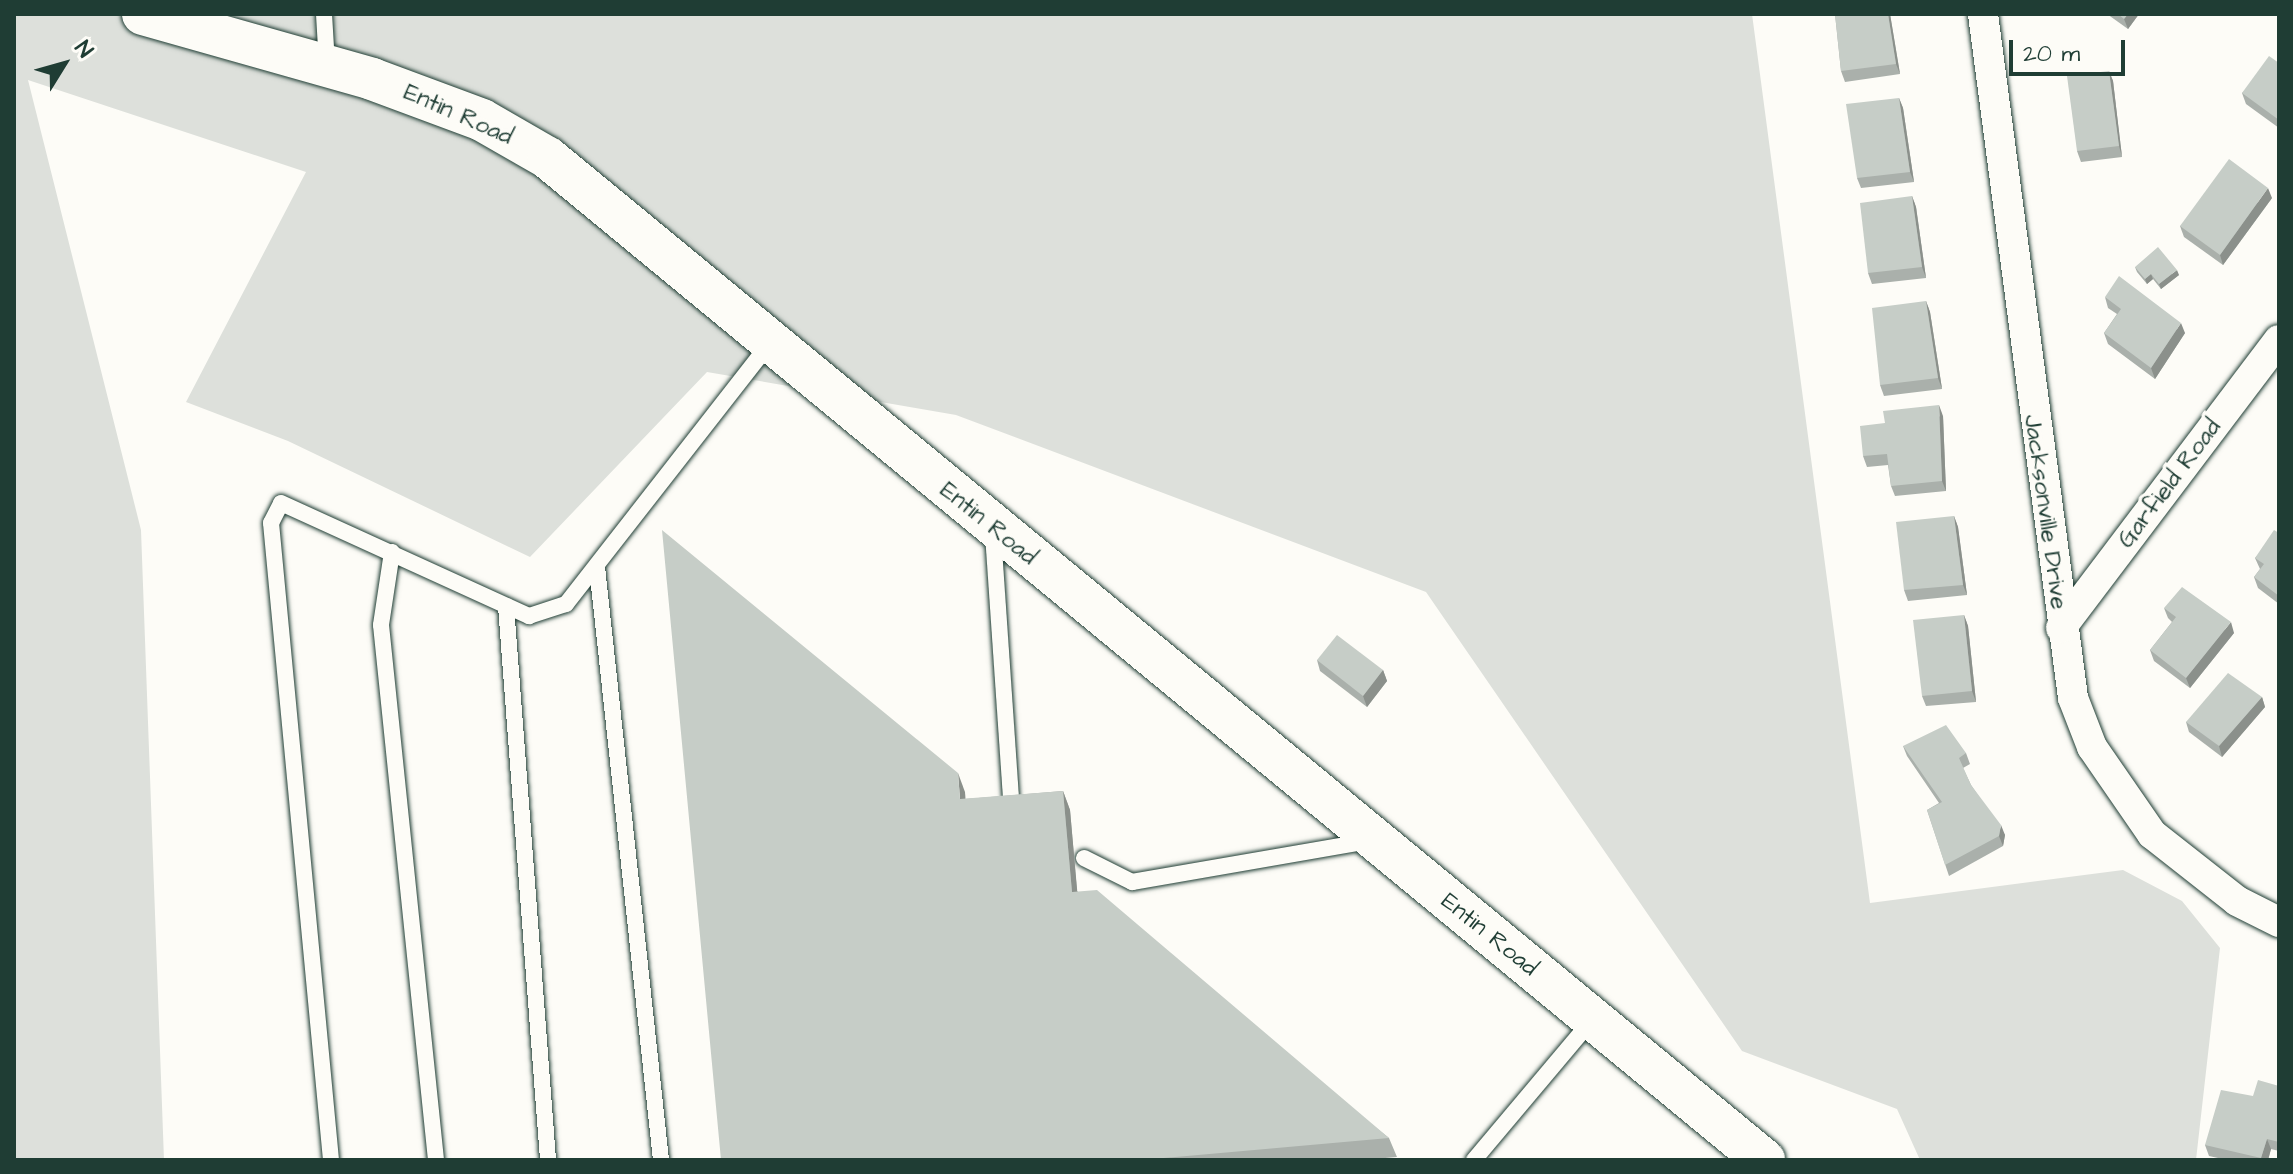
<!DOCTYPE html>
<style>
body{margin:0}
#map{position:relative;width:2293px;height:1174px;overflow:hidden;background:#fdfcf7;font-family:"Architects Daughter",sans-serif}
div>[style]{position:absolute}
.green>*{inset:0;background:#dde0db}
.roads{filter:drop-shadow(0 0 2px #1f3d34) drop-shadow(0 0 2px #1f3d34)}
.lane>*{height:16px;margin:-8px;padding:0 8px;transform-origin:8px;border-radius:8px;background:#fdfcf7}
.street>*{height:30px;margin:-15px;padding:0 15px;transform-origin:15px;border-radius:15px;background:#fdfcf7}
.secondary>*{height:42px;margin:-21px;padding:0 21px;transform-origin:21px;border-radius:21px;background:#fdfcf7}
.wall>*{inset:0;background:#aab0ab}
.shaded-wall>*{inset:0;background:#8b908b}
.building>*{inset:0;background:#c6cdc7}
span{translate:-50% -50%;white-space:nowrap;text-align:center;line-height:1.15;-webkit-text-stroke:7px #fdfcf7;paint-order:stroke}
.street-label{font-size:24px;color:#1f3d34}
.frame{position:absolute;inset:0;border:16px solid #1f3d34;pointer-events:none}
.north{position:absolute;left:24px;top:24px;width:80px;height:80px;-webkit-text-stroke:6px #fdfcf7;paint-order:stroke;rotate:53deg;font-size:22px;font-weight:700;line-height:32px;text-align:center;color:#1f3d34}
.north::after{content:'';display:block;margin:auto;width:28px;height:36px;background:#1f3d34;clip-path:polygon(50% 0,100% 100%,50% 72%,0 100%)}
.scale{position:absolute;left:2009px;top:40px;width:116px;height:36px;box-sizing:border-box;border:4px solid #1f3d34;border-top:0;padding-left:10px;font-size:24px;line-height:28px;white-space:nowrap;color:#1f3d34;-webkit-text-stroke:6px #fdfcf7;paint-order:stroke}
</style>
<div id="map">
<div class="green">
<div style="clip-path:polygon(14px 14px,1752px 14px,1870px 903px,2123px 870px,2182px 901px,2220px 948px,2196px 1160px,1920px 1160px,1897px 1109px,1742px 1051px,1426px 592px,956px 415px,707px 372px,530px 557px,288px 441px,186px 402px,306px 172px,28px 80px,141px 530px,164px 1160px,14px 1160px)"></div>
</div>
<div class="roads">
<div class="lane">
<div style="left:324px;top:14px;width:51px;rotate:86.6deg"></div>
<div style="left:993px;top:534px;width:280px;rotate:86.1deg"></div>
<div style="left:392px;top:552px;width:74px;rotate:98.6deg"></div>
<div style="left:381px;top:625px;width:538px;rotate:84.13deg"></div>
<div style="left:597px;top:567px;width:596px;rotate:83.84deg"></div>
<div style="left:506px;top:606px;width:556px;rotate:85.66deg"></div>
<div style="left:1084px;top:858px;width:54px;rotate:26.6deg"></div>
<div style="left:1132px;top:882px;width:241px;rotate:-9.8deg"></div>
<div style="left:331px;top:1160px;width:640px;rotate:-95.38deg"></div>
<div style="left:271px;top:523px;width:22px;rotate:-63deg"></div>
<div style="left:281px;top:503px;width:273px;rotate:24.5deg"></div>
<div style="left:529px;top:616px;width:39px;rotate:-18deg"></div>
<div style="left:566px;top:604px;width:333px;rotate:-52deg"></div>
<div style="left:1474px;top:1160px;width:182px;rotate:-49.9deg"></div>
</div>
<div class="street">
<div style="left:1983px;top:14px;width:690px;rotate:82.5deg"></div>
<div style="left:2073px;top:698px;width:53px;rotate:68.8deg"></div>
<div style="left:2092px;top:747px;width:106px;rotate:55.4deg"></div>
<div style="left:2152px;top:834px;width:108px;rotate:38.2deg"></div>
<div style="left:2237px;top:901px;width:47px;rotate:26.6deg"></div>
<div style="left:2061px;top:628px;width:361px;rotate:-52.9deg"></div>
</div>
<div class="secondary">
<div style="left:143px;top:14px;width:238px;rotate:15.8deg"></div>
<div style="left:372px;top:79px;width:117px;rotate:20.4deg"></div>
<div style="left:482px;top:120px;width:76px;rotate:29.9deg"></div>
<div style="left:548px;top:158px;width:1576px;rotate:39.49deg"></div>
</div>
</div>
<div class="wall">
<div style="clip-path:polygon(1835px 14px,1890px 14px,1900px 74px,1845px 82px,1841px 71px)"></div>
<div style="clip-path:polygon(2107px 14px,2139px 14px,2128px 29px)"></div>
<div style="clip-path:polygon(2279px 63px,2279px 128px,2246px 104px,2242px 93px)"></div>
<div style="clip-path:polygon(2109px 71px,2113px 81px,2122px 157px,2081px 162px,2077px 151px)"></div>
<div style="clip-path:polygon(1899px 98px,1903px 108px,1914px 182px,1861px 188px,1857px 178px)"></div>
<div style="clip-path:polygon(1912px 196px,1916px 207px,1926px 278px,1872px 284px,1868px 273px)"></div>
<div style="clip-path:polygon(2272px 198px,2223px 265px,2184px 237px,2180px 226px)"></div>
<div style="clip-path:polygon(2135px 267px,2179px 275px,2161px 289px,2153px 279px,2147px 284px,2137px 272px)"></div>
<div style="clip-path:polygon(2105px 297px,2185px 333px,2155px 379px,2108px 344px,2104px 333px,2117px 314px,2108px 308px)"></div>
<div style="clip-path:polygon(1926px 301px,1930px 312px,1942px 389px,1884px 396px,1880px 385px)"></div>
<div style="clip-path:polygon(1943px 416px,1946px 491px,1895px 496px,1891px 486px,1888px 465px,1867px 467px,1863px 456px,1885px 423px)"></div>
<div style="clip-path:polygon(1954px 516px,1958px 527px,1967px 595px,1908px 601px,1904px 590px)"></div>
<div style="clip-path:polygon(2279px 533px,2279px 604px,2258px 588px,2254px 577px,2260px 569px,2255px 558px)"></div>
<div style="clip-path:polygon(2164px 608px,2234px 633px,2190px 688px,2154px 661px,2150px 650px,2172px 622px,2168px 618px)"></div>
<div style="clip-path:polygon(1964px 615px,1968px 626px,1976px 702px,1926px 706px,1922px 696px)"></div>
<div style="clip-path:polygon(1317px 660px,1383px 670px,1387px 681px,1367px 707px,1320px 671px)"></div>
<div style="clip-path:polygon(2262px 697px,2265px 707px,2222px 757px,2189px 732px,2186px 722px)"></div>
<div style="clip-path:polygon(1903px 746px,1966px 753px,1970px 764px,1963px 768px,1971px 785px,2005px 835px,2003px 846px,1949px 876px,1927px 810px,1939px 803px,1907px 756px)"></div>
<div style="clip-path:polygon(1063px 791px,1070px 810px,1077px 891px,1389px 1138px,1397px 1157px,1362px 1160px,721px 1160px,965px 792px,965px 799px)"></div>
<div style="clip-path:polygon(2279px 1086px,2279px 1151px,2271px 1149px,2268px 1160px,2227px 1160px,2209px 1156px,2205px 1145px,2253px 1096px)"></div>
</div>
<div class="shaded-wall">
<div style="clip-path:polygon(1888px 14px,1890px 14px,1900px 74px,1896px 64px)"></div>
<div style="clip-path:polygon(2128px 14px,2139px 14px,2128px 29px,2124px 19px)"></div>
<div style="clip-path:polygon(2109px 71px,2113px 81px,2122px 157px,2119px 146px)"></div>
<div style="clip-path:polygon(1899px 98px,1903px 108px,1914px 182px,1910px 172px)"></div>
<div style="clip-path:polygon(2268px 188px,2272px 198px,2223px 265px,2220px 255px)"></div>
<div style="clip-path:polygon(1912px 196px,1916px 207px,1926px 278px,1922px 267px)"></div>
<div style="clip-path:polygon(2177px 270px,2179px 275px,2161px 289px,2159px 284px)"></div>
<div style="clip-path:polygon(2151px 274px,2153px 279px,2147px 284px,2145px 279px)"></div>
<div style="clip-path:polygon(1926px 301px,1930px 312px,1942px 389px,1938px 378px)"></div>
<div style="clip-path:polygon(2181px 323px,2185px 333px,2155px 379px,2151px 368px)"></div>
<div style="clip-path:polygon(1939px 405px,1943px 416px,1946px 491px,1942px 481px)"></div>
<div style="clip-path:polygon(1954px 516px,1958px 527px,1967px 595px,1963px 585px)"></div>
<div style="clip-path:polygon(1964px 615px,1968px 626px,1976px 702px,1972px 691px)"></div>
<div style="clip-path:polygon(2231px 622px,2234px 633px,2190px 688px,2186px 678px)"></div>
<div style="clip-path:polygon(1383px 670px,1387px 681px,1367px 707px,1363px 696px)"></div>
<div style="clip-path:polygon(2262px 697px,2265px 707px,2222px 757px,2219px 746px)"></div>
<div style="clip-path:polygon(958px 773px,965px 792px,967px 819px,960px 799px)"></div>
<div style="clip-path:polygon(1063px 791px,1070px 810px,1079px 911px,1072px 892px)"></div>
<div style="clip-path:polygon(2001px 825px,2005px 835px,2003px 846px,1999px 836px)"></div>
<div style="clip-path:polygon(2267px 1139px,2271px 1149px,2268px 1160px,2262px 1160px,2261px 1158px)"></div>
</div>
<div class="building">
<div style="clip-path:polygon(1835px 14px,1888px 14px,1896px 64px,1841px 71px)"></div>
<div style="clip-path:polygon(2118px 14px,2128px 14px,2124px 19px)"></div>
<div style="clip-path:polygon(2269px 56px,2279px 63px,2279px 120px,2242px 93px)"></div>
<div style="clip-path:polygon(2109px 71px,2119px 146px,2077px 151px,2067px 76px)"></div>
<div style="clip-path:polygon(1899px 98px,1910px 172px,1857px 178px,1846px 104px)"></div>
<div style="clip-path:polygon(2229px 159px,2268px 188px,2220px 255px,2180px 226px)"></div>
<div style="clip-path:polygon(1912px 196px,1922px 267px,1868px 273px,1860px 203px)"></div>
<div style="clip-path:polygon(2158px 247px,2177px 270px,2159px 284px,2151px 274px,2145px 279px,2135px 267px)"></div>
<div style="clip-path:polygon(2119px 276px,2181px 323px,2151px 368px,2104px 333px,2121px 309px,2105px 297px)"></div>
<div style="clip-path:polygon(1926px 301px,1938px 378px,1880px 385px,1872px 308px)"></div>
<div style="clip-path:polygon(1939px 405px,1942px 481px,1891px 486px,1887px 454px,1863px 456px,1860px 426px,1885px 423px,1883px 411px)"></div>
<div style="clip-path:polygon(1954px 516px,1963px 585px,1904px 590px,1896px 522px)"></div>
<div style="clip-path:polygon(662px 530px,958px 773px,960px 799px,1063px 791px,1072px 892px,1097px 890px,1389px 1138px,1141px 1160px,721px 1160px)"></div>
<div style="clip-path:polygon(2274px 530px,2279px 533px,2279px 596px,2254px 577px,2264px 564px,2255px 558px)"></div>
<div style="clip-path:polygon(2182px 587px,2231px 622px,2186px 678px,2150px 650px,2176px 617px,2164px 608px)"></div>
<div style="clip-path:polygon(1964px 615px,1972px 691px,1922px 696px,1913px 620px)"></div>
<div style="clip-path:polygon(1337px 635px,1383px 670px,1363px 696px,1317px 660px)"></div>
<div style="clip-path:polygon(2228px 673px,2262px 697px,2219px 746px,2186px 722px)"></div>
<div style="clip-path:polygon(1946px 725px,1966px 753px,1959px 758px,1971px 785px,2001px 825px,1999px 836px,1945px 865px,1927px 810px,1942px 802px,1903px 746px)"></div>
<div style="clip-path:polygon(2258px 1080px,2279px 1086px,2279px 1142px,2267px 1139px,2261px 1158px,2205px 1145px,2221px 1090px,2253px 1096px)"></div>
</div>
<div class="street-label">
<span style="left:458px;top:115px;rotate:24deg">Entin Road</span>
<span style="left:2170px;top:484px;rotate:-53deg">Garfield Road</span>
<span style="left:2045px;top:512px;rotate:82deg">Jacksonville Drive</span>
<span style="left:988px;top:524px;rotate:39deg">Entin Road</span>
<span style="left:1489px;top:935px;rotate:39deg">Entin Road</span>
</div>
<div class="frame"></div>
<div class="north">N</div>
<div class="scale">20 m</div>
</div>
